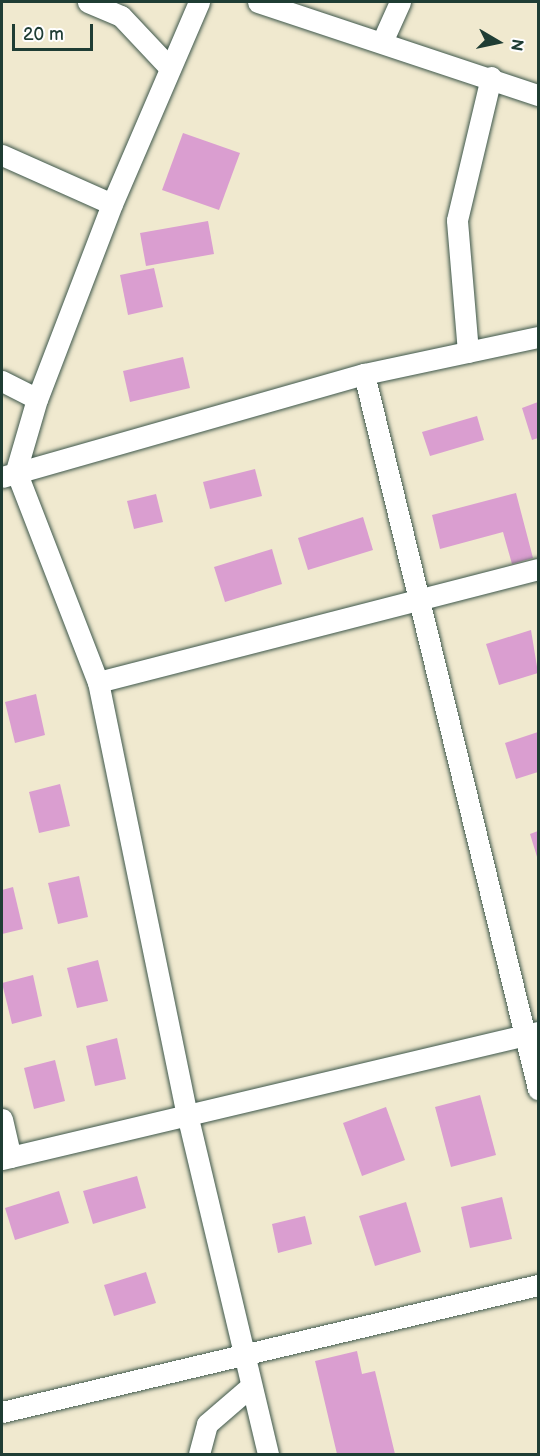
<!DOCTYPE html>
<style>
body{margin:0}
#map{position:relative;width:540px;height:1456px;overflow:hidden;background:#f0e9cf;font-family:"Balsamiq Sans",sans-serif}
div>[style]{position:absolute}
.building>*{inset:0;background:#da9ed0}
.roads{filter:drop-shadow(0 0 2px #3e574b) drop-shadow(0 0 2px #3e574b)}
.street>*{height:21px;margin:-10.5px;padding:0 10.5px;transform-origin:10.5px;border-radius:10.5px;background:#fff}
span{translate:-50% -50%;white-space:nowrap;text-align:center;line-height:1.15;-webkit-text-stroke:4.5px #fff;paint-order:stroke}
.frame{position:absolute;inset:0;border:3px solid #1f3d34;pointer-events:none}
.north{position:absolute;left:468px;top:12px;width:60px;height:60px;-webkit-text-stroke:4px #fff;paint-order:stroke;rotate:99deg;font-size:16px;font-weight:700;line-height:24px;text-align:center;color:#1f3d34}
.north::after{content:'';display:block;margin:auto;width:21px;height:27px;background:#1f3d34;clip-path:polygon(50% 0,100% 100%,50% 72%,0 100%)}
.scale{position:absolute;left:12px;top:24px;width:81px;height:27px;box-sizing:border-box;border:3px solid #1f3d34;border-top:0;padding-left:8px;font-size:18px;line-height:21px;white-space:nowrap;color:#1f3d34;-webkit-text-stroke:4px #fff;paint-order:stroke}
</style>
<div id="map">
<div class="building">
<div style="clip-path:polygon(183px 133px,240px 153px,219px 210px,162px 190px)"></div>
<div style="clip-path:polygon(208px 221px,214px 254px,146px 266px,140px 233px)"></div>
<div style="clip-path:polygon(154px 268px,163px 307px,128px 315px,120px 275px)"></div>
<div style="clip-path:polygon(183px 357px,190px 388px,130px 402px,123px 371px)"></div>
<div style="clip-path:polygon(538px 402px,538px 438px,532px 440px,522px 408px)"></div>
<div style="clip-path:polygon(477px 416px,484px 440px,430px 456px,422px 432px)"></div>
<div style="clip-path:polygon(255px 469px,262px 496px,210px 509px,203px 482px)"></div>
<div style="clip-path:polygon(516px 493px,533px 558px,512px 564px,503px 532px,440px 549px,432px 515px)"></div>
<div style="clip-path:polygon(156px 494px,163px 522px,134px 529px,127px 501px)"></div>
<div style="clip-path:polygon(363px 517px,373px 550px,308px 570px,298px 538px)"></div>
<div style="clip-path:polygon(272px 549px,282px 584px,225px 602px,214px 567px)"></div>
<div style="clip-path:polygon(531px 630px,538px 673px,499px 685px,486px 644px)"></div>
<div style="clip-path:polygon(36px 694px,45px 735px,15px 743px,5px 702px)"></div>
<div style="clip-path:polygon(538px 732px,538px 772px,516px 779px,505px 743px)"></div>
<div style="clip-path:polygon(60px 784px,70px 826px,39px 833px,29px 792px)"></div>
<div style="clip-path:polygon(538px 831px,538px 860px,530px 834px)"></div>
<div style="clip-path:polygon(79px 876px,88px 917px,58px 924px,48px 883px)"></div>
<div style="clip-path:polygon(13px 887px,23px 929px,2px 934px,2px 890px)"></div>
<div style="clip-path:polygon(98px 960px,108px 1001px,77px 1008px,67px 968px)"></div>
<div style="clip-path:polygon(33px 975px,42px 1016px,12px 1024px,2px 983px)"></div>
<div style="clip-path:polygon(117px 1038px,126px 1079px,95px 1086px,86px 1046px)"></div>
<div style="clip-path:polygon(55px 1060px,65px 1101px,34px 1109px,24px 1068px)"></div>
<div style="clip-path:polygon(480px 1095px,496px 1155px,451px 1167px,435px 1107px)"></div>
<div style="clip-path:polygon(386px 1107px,405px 1160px,362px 1176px,343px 1123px)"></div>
<div style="clip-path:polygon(137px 1176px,146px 1208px,93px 1224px,83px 1191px)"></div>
<div style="clip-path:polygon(59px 1191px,69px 1223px,15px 1240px,5px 1208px)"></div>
<div style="clip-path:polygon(502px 1197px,512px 1239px,470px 1248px,461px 1207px)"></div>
<div style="clip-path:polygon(406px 1202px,421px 1252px,375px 1266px,359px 1216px)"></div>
<div style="clip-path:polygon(305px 1216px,312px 1244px,278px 1253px,272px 1224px)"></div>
<div style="clip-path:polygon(146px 1272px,156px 1303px,114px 1316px,104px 1285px)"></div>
<div style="clip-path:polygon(357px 1351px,362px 1374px,375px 1371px,395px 1454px,337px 1454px,315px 1361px)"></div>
</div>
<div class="roads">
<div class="street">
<div style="left:88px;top:2px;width:36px;rotate:23deg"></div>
<div style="left:121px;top:16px;width:69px;rotate:46.8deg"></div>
<div style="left:199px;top:2px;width:220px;rotate:113.3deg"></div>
<div style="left:112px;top:204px;width:209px;rotate:111deg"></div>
<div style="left:37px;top:399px;width:75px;rotate:106.3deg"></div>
<div style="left:16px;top:471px;width:226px;rotate:68.8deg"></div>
<div style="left:98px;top:682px;width:441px;rotate:78.4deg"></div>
<div style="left:187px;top:1114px;width:350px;rotate:76.6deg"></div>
<div style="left:258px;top:2px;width:295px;rotate:18.4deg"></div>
<div style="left:382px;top:42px;width:44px;rotate:-65.8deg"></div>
<div style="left:2px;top:155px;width:120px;rotate:24deg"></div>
<div style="left:468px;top:352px;width:132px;rotate:-94.8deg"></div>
<div style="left:457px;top:220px;width:147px;rotate:-76.6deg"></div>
<div style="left:364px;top:374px;width:736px;rotate:76.32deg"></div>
<div style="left:2px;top:381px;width:39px;rotate:27deg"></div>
<div style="left:2px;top:477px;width:376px;rotate:-15.9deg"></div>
<div style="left:364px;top:374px;width:178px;rotate:-12deg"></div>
<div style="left:98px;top:682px;width:454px;rotate:-14.4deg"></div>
<div style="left:2px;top:1119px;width:39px;rotate:77deg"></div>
<div style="left:2px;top:1159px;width:551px;rotate:-13.33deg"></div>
<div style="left:2px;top:1412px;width:551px;rotate:-13.33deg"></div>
<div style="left:199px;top:1454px;width:31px;rotate:-75deg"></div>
<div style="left:207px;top:1424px;width:58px;rotate:-40.8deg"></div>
</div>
</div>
<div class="frame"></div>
<div class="north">N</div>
<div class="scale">20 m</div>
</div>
